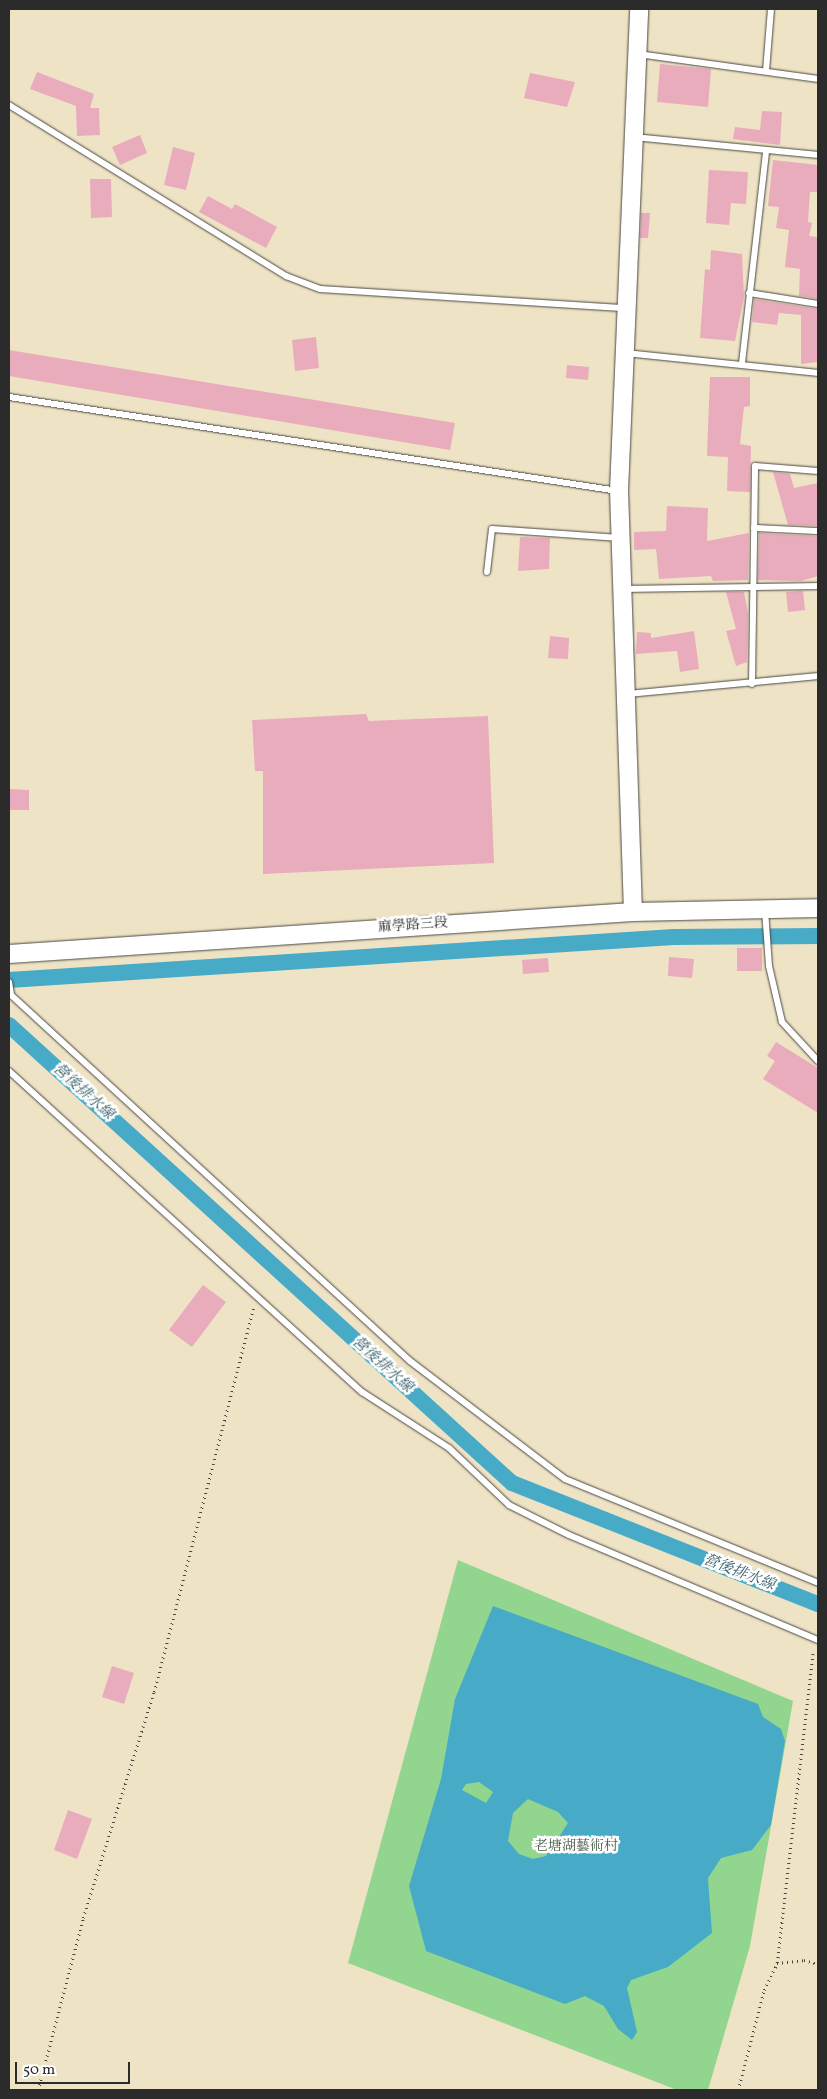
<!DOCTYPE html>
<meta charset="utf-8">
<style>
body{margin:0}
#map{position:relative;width:827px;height:2099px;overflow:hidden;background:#efe3c5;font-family:Vollkorn,"Noto Serif TC",serif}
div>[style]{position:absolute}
.green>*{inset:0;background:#91d58e}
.water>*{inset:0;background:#47abc7}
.canal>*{height:16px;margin:-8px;padding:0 8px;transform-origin:8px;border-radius:8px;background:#47abc7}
.building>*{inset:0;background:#e8acbd}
.path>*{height:2.5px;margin-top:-1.25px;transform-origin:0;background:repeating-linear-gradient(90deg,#484742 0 1px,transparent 0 5px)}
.roads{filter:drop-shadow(0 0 1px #484742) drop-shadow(0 0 1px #484742)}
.lane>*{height:6px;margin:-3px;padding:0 3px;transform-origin:3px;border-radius:3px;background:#fff}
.secondary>*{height:18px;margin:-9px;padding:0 9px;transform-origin:9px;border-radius:9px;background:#fff}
span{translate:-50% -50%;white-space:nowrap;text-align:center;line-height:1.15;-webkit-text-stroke:5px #fff;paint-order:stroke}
.street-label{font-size:14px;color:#2b2b2b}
.park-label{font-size:14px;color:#4a5e49}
.water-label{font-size:15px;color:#365e69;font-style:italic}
.frame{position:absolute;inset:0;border:10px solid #2b2b2b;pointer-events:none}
.scale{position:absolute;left:15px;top:2062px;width:115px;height:22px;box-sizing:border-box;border:2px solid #2b2b2b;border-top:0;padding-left:6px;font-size:15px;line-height:18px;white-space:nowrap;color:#2b2b2b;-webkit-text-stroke:4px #fff;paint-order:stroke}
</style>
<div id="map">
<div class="green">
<div style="clip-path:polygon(458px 1560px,793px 1701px,750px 1946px,708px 2090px,677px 2090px,348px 1963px)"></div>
</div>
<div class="water">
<div style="clip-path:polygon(evenodd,493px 1606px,758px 1704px,763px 1717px,781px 1729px,785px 1741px,771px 1825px,752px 1850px,721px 1858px,708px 1878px,712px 1933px,668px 1967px,631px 1980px,627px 1988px,637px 2032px,632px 2040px,618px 2029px,604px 2006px,585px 1996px,565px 2004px,426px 1951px,409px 1886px,441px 1779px,455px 1699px,493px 1606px,479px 1782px,493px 1792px,486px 1803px,462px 1790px,466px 1784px,479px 1782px,493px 1606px,528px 1799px,558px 1812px,568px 1823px,546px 1856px,533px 1859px,519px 1854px,508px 1841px,513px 1813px,528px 1799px)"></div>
</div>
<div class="canal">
<div style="left:9px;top:980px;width:666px;rotate:-3.7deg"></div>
<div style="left:674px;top:937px;width:144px;rotate:-0.4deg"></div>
<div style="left:9px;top:1025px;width:680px;rotate:42.32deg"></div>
<div style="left:512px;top:1483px;width:329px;rotate:21.6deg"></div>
</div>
<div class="building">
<div style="clip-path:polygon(660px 64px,711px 69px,708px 107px,657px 102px)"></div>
<div style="clip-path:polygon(37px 72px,94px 94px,90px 108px,99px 108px,100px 135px,77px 136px,76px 106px,30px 89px)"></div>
<div style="clip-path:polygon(530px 73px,575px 82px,567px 107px,524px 98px)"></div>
<div style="clip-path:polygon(762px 111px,782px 112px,780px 145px,733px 139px,735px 127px,760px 130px)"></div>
<div style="clip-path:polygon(140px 135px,147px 153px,120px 165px,112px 147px)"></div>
<div style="clip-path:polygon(173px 147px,195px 153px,186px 190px,164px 185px)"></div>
<div style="clip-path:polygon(773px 160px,818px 165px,818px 192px,810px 192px,808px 222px,812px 223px,809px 236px,818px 237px,818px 299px,799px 296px,800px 269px,785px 267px,789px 230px,776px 228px,779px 207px,768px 206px)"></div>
<div style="clip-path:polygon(709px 170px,748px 172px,746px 204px,731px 203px,729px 225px,706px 223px)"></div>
<div style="clip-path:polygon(90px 179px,111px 179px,112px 217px,91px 218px)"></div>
<div style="clip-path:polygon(208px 196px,232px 209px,235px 204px,277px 227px,266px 248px,199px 212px)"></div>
<div style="clip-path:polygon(641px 213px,650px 213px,648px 238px,640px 238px)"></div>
<div style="clip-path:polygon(711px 250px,742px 254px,744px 297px,735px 341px,700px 338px,705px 269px,710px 270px)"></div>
<div style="clip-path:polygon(754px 299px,818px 309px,818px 362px,801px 364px,801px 315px,779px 313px,777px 325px,752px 322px)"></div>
<div style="clip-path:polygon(316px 337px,319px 368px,295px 371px,292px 340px)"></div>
<div style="clip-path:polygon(9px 350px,455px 423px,450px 450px,9px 376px)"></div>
<div style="clip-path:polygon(567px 365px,589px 367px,588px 380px,566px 378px)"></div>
<div style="clip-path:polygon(710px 377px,750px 377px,750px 406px,744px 407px,740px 444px,751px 446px,750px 492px,727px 491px,728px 457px,707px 456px)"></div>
<div style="clip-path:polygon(773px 472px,790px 474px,794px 488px,818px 483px,818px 526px,788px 525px)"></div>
<div style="clip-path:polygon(667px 506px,708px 508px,707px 541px,749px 533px,748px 580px,713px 581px,711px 576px,659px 579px,656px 549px,634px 550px,634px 532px,666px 531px)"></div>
<div style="clip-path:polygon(759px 533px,818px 536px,818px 576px,801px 581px,758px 580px)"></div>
<div style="clip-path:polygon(520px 537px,550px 538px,549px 569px,518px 571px)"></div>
<div style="clip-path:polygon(803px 591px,805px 610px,788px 612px,786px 592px)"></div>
<div style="clip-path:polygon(726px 592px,744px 592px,748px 613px,747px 662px,736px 666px,726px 631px,736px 629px)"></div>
<div style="clip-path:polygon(694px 631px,699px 669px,680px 672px,677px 651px,636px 654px,637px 632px,651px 633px,651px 638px)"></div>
<div style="clip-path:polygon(550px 636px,569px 638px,568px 659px,548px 658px)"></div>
<div style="clip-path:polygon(366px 714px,369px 721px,488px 716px,494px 863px,263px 874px,263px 771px,255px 771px,252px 720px)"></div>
<div style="clip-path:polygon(9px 789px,29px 790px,29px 810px,9px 810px)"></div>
<div style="clip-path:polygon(737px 948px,762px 948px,762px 971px,737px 971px)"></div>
<div style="clip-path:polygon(669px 957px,694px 959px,692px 978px,668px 976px)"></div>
<div style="clip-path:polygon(548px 958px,549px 972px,523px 974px,522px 960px)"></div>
<div style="clip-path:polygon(776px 1042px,818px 1068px,818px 1113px,763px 1079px,775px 1061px,767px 1056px)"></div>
<div style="clip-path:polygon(203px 1285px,226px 1302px,192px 1347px,169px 1330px)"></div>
<div style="clip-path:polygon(112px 1666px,134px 1673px,124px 1704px,102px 1697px)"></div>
<div style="clip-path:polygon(68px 1810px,92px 1819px,77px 1859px,54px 1850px)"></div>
</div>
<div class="path">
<div style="left:777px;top:1963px;width:315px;rotate:-83.4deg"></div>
<div style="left:38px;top:2090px;width:178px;rotate:-75.3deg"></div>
<div style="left:83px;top:1918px;width:237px;rotate:-72.6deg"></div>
<div style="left:154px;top:1692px;width:397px;rotate:-75.5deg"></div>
<div style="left:738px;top:2090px;width:103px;rotate:-75.4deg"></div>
<div style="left:764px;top:1990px;width:30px;rotate:-64deg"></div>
<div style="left:777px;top:1963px;width:27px;rotate:-6deg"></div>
<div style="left:804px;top:1960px;width:15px;rotate:16deg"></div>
</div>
<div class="roads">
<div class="lane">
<div style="left:638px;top:54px;width:182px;rotate:7.9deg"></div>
<div style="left:766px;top:71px;width:62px;rotate:-85.4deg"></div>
<div style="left:9px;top:105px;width:326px;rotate:31.7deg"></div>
<div style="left:286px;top:276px;width:36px;rotate:21deg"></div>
<div style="left:320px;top:289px;width:306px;rotate:3.6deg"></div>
<div style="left:634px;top:137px;width:185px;rotate:5.6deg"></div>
<div style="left:749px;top:293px;width:70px;rotate:9.1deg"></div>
<div style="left:626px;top:353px;width:193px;rotate:5.9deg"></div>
<div style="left:742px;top:363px;width:213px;rotate:-83.5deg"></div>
<div style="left:9px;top:397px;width:616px;rotate:8.77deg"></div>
<div style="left:754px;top:528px;width:64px;rotate:2.7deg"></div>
<div style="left:487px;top:572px;width:43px;rotate:-83.4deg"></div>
<div style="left:492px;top:529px;width:128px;rotate:4deg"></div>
<div style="left:625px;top:589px;width:193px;rotate:-0.9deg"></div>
<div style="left:752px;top:684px;width:218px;rotate:-89.2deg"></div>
<div style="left:755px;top:466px;width:63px;rotate:4.5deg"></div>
<div style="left:628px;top:694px;width:191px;rotate:-5.4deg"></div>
<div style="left:765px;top:910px;width:56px;rotate:85.9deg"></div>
<div style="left:769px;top:966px;width:57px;rotate:76.9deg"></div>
<div style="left:782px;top:1022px;width:53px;rotate:47.3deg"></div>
<div style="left:9px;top:982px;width:13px;rotate:81deg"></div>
<div style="left:11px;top:995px;width:541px;rotate:42.53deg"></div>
<div style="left:410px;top:1361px;width:195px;rotate:37.3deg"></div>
<div style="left:565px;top:1479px;width:274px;rotate:22.3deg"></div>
<div style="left:9px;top:1071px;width:477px;rotate:42.3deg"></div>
<div style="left:362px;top:1392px;width:103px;rotate:32.8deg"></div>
<div style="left:449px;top:1448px;width:83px;rotate:43.5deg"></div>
<div style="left:509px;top:1505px;width:67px;rotate:26.6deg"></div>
<div style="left:569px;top:1535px;width:270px;rotate:22.9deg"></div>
</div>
<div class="secondary">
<div style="left:633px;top:912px;width:421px;rotate:-91.9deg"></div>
<div style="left:619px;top:491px;width:482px;rotate:-87.6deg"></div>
<div style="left:9px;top:954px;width:625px;rotate:-3.85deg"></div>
<div style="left:633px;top:912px;width:185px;rotate:-1.2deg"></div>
</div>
</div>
<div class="street-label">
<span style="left:413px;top:926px;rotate:-4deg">麻學路三段</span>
</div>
<div class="park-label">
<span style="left:576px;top:1847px">老塘湖藝術村</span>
</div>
<div class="water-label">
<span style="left:83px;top:1092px;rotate:42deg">營後排水線</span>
<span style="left:382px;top:1365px;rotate:42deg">營後排水線</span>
<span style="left:739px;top:1573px;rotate:21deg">營後排水線</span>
</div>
<div class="frame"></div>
<div class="scale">50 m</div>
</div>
